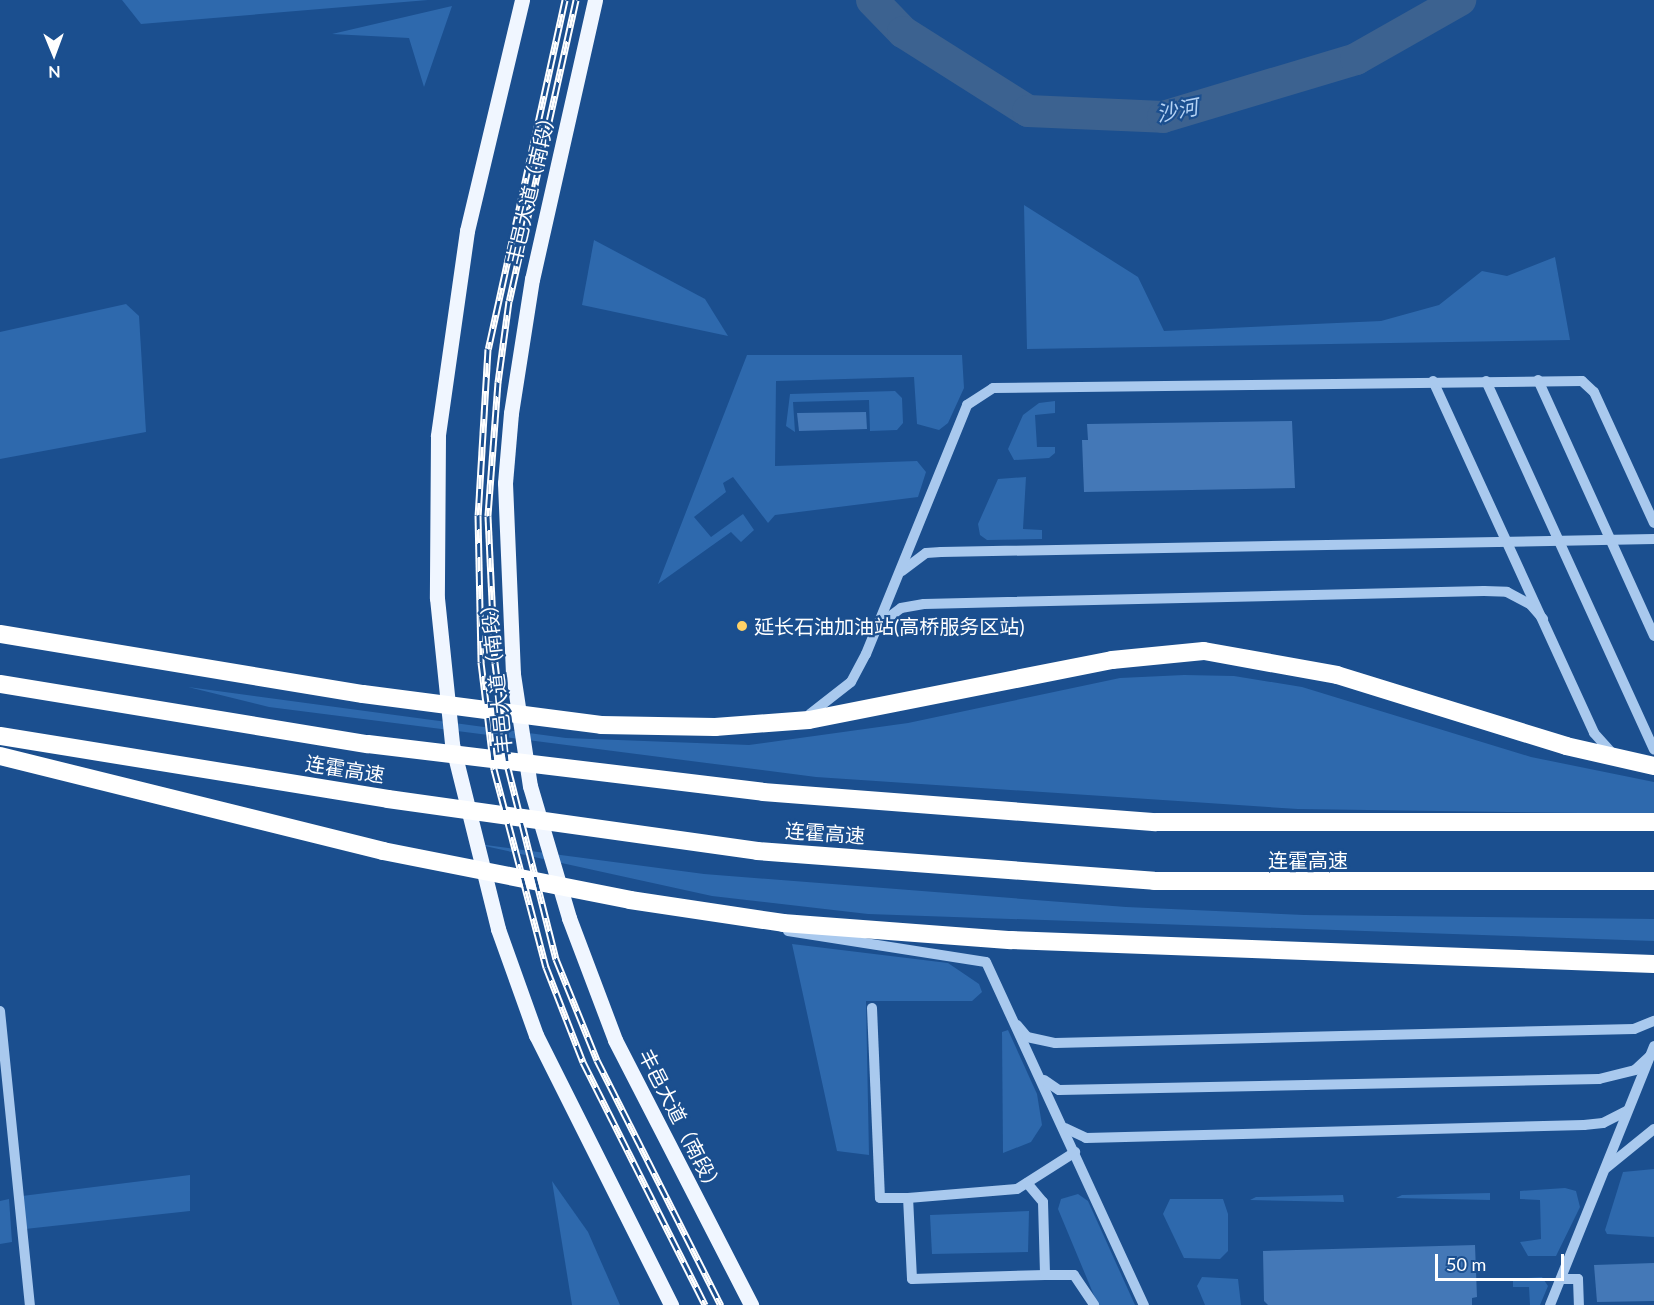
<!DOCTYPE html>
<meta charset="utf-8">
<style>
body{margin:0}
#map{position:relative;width:1654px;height:1305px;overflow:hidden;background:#1b4f8f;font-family:Lato,"Noto Sans SC",sans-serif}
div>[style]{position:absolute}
.green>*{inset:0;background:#2e69ad}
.river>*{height:32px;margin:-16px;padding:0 16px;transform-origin:16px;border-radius:16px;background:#3c6290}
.building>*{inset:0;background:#4478b7}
.minor>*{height:10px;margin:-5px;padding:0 5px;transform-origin:5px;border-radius:5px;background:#a9c9ee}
.major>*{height:15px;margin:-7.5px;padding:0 7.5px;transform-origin:7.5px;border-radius:7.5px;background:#f0f6ff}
.highway>*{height:18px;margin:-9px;padding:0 9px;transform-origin:9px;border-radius:9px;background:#fff}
.rail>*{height:7px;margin-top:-3.5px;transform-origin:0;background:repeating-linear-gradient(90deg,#1b4f8f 0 14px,#fff 0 28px);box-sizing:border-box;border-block:2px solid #fff}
.dots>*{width:16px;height:16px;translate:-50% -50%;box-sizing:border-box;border:3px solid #1b4f8f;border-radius:50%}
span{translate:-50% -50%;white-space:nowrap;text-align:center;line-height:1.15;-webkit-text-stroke:4.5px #1b4f8f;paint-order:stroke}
.street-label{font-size:20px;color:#fff}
.poi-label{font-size:20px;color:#fff}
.left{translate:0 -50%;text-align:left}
.water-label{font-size:21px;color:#b5d3f5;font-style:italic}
.north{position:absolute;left:24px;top:24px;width:60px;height:60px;-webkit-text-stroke:4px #1b4f8f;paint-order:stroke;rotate:179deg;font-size:16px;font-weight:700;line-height:24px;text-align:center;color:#fff}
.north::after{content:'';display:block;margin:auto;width:21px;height:27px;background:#fff;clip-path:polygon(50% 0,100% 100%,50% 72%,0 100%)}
.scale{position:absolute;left:1435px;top:1254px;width:129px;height:27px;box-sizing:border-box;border:3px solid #fff;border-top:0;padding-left:8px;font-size:18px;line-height:21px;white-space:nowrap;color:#fff;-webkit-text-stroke:4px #1b4f8f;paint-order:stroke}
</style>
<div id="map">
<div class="green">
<div style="clip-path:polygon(122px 0,428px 0,141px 24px)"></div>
<div style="clip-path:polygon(452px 6px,424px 87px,409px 38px,332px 34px)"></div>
<div style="clip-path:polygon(1024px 205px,1138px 277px,1164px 331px,1381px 321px,1439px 305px,1482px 271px,1507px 276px,1555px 257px,1570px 340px,1027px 349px)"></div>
<div style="clip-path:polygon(594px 240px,705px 299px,728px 336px,582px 305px)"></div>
<div style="clip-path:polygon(126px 304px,139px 316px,146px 432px,0 459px,0 332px)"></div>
<div style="clip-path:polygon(747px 355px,962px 355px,964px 388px,948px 423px,939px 430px,917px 424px,914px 377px,776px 381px,775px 466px,917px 461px,926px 472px,918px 497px,775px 515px,768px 523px,733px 477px,723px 483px,726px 492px,694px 517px,711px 537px,743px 514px,754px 530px,741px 542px,731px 532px,658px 584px)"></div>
<div style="clip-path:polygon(895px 391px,902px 398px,903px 423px,897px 430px,870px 431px,869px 400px,793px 402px,795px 432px,786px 426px,790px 394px)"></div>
<div style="clip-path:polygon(1055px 401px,1055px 413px,1035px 415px,1037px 447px,1055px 447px,1055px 453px,1049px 458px,1014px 460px,1008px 449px,1023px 415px,1039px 403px)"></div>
<div style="clip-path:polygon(1026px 477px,1023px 529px,1042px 530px,1042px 539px,987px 540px,980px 535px,978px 524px,998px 479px)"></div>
<div style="clip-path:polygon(1184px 675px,1234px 676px,1302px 687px,1531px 757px,1654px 782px,1654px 814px,1298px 809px,816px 777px,269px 707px,188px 687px,566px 738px,749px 745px,908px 723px,1120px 678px)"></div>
<div style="clip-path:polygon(471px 843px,704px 874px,1126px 907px,1304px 915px,1654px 919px,1654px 941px,868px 914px,712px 896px)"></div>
<div style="clip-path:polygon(792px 944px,948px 963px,979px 984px,982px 992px,972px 1001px,866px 1001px,869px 1155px,837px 1151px)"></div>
<div style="clip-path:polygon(1008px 1030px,1037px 1094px,1042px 1125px,1031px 1142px,1003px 1153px,1002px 1032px)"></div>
<div style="clip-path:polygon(1654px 1169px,1654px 1237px,1607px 1234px,1605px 1230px,1623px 1172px)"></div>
<div style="clip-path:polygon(190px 1175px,190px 1211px,25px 1229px,22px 1196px)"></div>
<div style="clip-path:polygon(552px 1181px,588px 1232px,620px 1305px,572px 1305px)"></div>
<div style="clip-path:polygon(1565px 1188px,1576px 1191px,1580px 1207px,1556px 1256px,1528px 1256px,1520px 1242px,1541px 1239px,1540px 1200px,1520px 1199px,1520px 1191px)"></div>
<div style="clip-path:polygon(1490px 1193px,1490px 1200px,1396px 1198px,1402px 1195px)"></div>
<div style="clip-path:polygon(1078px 1194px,1088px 1201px,1135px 1305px,1098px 1305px,1058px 1209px,1061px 1199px)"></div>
<div style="clip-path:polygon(1343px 1195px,1344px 1202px,1250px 1200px,1256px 1197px)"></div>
<div style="clip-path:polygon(9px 1199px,12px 1242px,0 1244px,0 1201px)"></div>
<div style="clip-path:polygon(1170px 1199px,1223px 1199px,1228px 1214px,1228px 1251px,1220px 1259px,1184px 1258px,1163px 1214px)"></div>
<div style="clip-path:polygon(1029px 1211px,1028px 1252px,932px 1254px,930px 1215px)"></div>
<div style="clip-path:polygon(1202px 1277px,1238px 1279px,1241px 1305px,1205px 1305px,1197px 1286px)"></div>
<div style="clip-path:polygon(1542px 1277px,1548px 1286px,1540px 1305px,1530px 1305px,1529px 1287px,1513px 1287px,1513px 1279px)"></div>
</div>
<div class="river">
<div style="left:872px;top:0;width:45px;rotate:45.9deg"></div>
<div style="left:903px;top:32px;width:148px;rotate:32.3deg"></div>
<div style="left:1028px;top:111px;width:135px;rotate:2.5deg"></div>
<div style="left:1163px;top:117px;width:202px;rotate:-16.7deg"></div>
<div style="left:1356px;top:59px;width:120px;rotate:-29.6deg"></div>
</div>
<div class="building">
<div style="clip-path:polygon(866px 412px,867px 429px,799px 431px,797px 413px)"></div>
<div style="clip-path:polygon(1292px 421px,1295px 488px,1084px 492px,1082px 440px,1088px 440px,1087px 424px)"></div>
<div style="clip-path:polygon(1475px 1245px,1477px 1297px,1472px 1298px,1472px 1305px,1268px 1305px,1264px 1301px,1263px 1251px)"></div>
<div style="clip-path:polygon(1654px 1263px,1654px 1301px,1597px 1302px,1594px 1265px)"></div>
</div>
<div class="minor">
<div style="left:1538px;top:380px;width:281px;rotate:65.6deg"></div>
<div style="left:1433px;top:381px;width:387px;rotate:65.4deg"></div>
<div style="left:1594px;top:733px;width:30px;rotate:48deg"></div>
<div style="left:1486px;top:381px;width:405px;rotate:65.5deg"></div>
<div style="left:902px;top:571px;width:30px;rotate:-37deg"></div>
<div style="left:926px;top:553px;width:15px;rotate:-4deg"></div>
<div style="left:941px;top:552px;width:713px;rotate:-1.04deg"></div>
<div style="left:880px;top:624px;width:26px;rotate:-37deg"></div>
<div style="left:901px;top:608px;width:23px;rotate:-10deg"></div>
<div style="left:924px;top:604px;width:560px;rotate:-1.33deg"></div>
<div style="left:1484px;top:591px;width:23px;rotate:2deg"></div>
<div style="left:1507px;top:592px;width:26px;rotate:28deg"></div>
<div style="left:1530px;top:604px;width:20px;rotate:49deg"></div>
<div style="left:810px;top:714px;width:52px;rotate:-38deg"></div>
<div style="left:851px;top:682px;width:32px;rotate:-62deg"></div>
<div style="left:866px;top:654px;width:269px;rotate:-67.9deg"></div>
<div style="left:967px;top:405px;width:31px;rotate:-33deg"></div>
<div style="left:993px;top:388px;width:589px;rotate:-0.68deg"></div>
<div style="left:1582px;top:381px;width:16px;rotate:43deg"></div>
<div style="left:1594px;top:392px;width:144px;rotate:65.4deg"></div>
<div style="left:788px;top:931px;width:200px;rotate:8.9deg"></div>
<div style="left:986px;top:962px;width:378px;rotate:65.3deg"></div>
<div style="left:872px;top:1008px;width:190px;rotate:87.6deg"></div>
<div style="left:880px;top:1198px;width:28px"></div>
<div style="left:0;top:1011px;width:296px;rotate:84.2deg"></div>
<div style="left:1017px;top:1025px;width:16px;rotate:50deg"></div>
<div style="left:1027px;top:1037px;width:29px;rotate:12deg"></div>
<div style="left:1055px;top:1043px;width:579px;rotate:-1.39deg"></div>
<div style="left:1634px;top:1029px;width:22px;rotate:-22deg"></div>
<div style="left:1044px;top:1080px;width:18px;rotate:34deg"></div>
<div style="left:1059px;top:1090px;width:540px;rotate:-1.17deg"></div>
<div style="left:1599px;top:1079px;width:37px;rotate:-14deg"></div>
<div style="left:1635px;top:1070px;width:21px;rotate:-43deg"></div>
<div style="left:1065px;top:1128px;width:23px;rotate:25deg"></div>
<div style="left:1086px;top:1138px;width:498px;rotate:-1.5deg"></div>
<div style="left:1584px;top:1125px;width:19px;rotate:-6deg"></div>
<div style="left:1603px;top:1123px;width:27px;rotate:-27deg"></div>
<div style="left:1606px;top:1168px;width:62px;rotate:-39.1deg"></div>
<div style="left:1027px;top:1183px;width:25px;rotate:50deg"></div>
<div style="left:1043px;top:1202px;width:73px;rotate:88.4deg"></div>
<div style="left:1045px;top:1275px;width:133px;rotate:178.3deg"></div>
<div style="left:912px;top:1279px;width:81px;rotate:-92.8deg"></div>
<div style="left:908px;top:1198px;width:109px;rotate:-4.7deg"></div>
<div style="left:1017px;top:1189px;width:69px;rotate:-32.5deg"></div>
<div style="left:1045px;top:1275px;width:29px"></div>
<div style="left:1074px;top:1275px;width:36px;rotate:56deg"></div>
<div style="left:1561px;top:1279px;width:17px"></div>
<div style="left:1578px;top:1279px;width:26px;rotate:88deg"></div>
<div style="left:1550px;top:1305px;width:279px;rotate:-68.1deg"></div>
</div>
<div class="major">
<div style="left:522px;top:0;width:237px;rotate:103.4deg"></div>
<div style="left:467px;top:231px;width:207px;rotate:98.1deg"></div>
<div style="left:438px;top:436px;width:162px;rotate:90.4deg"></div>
<div style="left:437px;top:598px;width:147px;rotate:84.1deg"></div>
<div style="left:452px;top:744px;width:191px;rotate:76deg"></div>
<div style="left:498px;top:929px;width:113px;rotate:70.3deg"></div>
<div style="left:536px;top:1035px;width:302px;rotate:63.4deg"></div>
<div style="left:595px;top:0;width:286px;rotate:102.7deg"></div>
<div style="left:532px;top:279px;width:136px;rotate:98.9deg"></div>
<div style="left:511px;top:413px;width:70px;rotate:94.9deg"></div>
<div style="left:505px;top:483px;width:191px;rotate:87.6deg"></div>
<div style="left:513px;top:674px;width:113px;rotate:81.4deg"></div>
<div style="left:530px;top:786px;width:138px;rotate:73.5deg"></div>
<div style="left:569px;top:918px;width:130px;rotate:69.3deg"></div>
<div style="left:615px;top:1040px;width:298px;rotate:62.8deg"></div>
</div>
<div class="highway">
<div style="left:0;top:634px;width:368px;rotate:9.4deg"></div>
<div style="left:363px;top:694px;width:240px;rotate:7.4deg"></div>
<div style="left:601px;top:725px;width:114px;rotate:1deg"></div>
<div style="left:715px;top:727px;width:94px;rotate:-4.3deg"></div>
<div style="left:809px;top:720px;width:309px;rotate:-11.2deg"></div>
<div style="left:1112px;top:660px;width:92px;rotate:-5.6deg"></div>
<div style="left:1204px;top:651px;width:135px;rotate:10.2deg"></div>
<div style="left:1337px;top:675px;width:240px;rotate:17.2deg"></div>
<div style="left:1566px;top:746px;width:90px;rotate:12.8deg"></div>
<div style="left:0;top:684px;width:373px;rotate:9.3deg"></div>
<div style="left:368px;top:744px;width:398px;rotate:6.9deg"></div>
<div style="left:763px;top:792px;width:394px;rotate:4.4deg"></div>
<div style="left:1156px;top:822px;width:498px"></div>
<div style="left:0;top:736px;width:393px;rotate:9.2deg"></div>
<div style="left:388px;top:799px;width:373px;rotate:8deg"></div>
<div style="left:757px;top:851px;width:398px;rotate:4.3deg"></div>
<div style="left:1154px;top:881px;width:500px"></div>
<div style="left:0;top:756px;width:395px;rotate:13.9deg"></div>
<div style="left:383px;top:851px;width:252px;rotate:11.2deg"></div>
<div style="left:630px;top:900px;width:155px;rotate:8.5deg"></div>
<div style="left:783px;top:923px;width:229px;rotate:4.3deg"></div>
<div style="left:1011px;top:940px;width:643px;rotate:2.14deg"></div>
</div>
<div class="rail">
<div style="left:565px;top:0;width:357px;rotate:102.4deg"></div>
<div style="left:488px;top:349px;width:166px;rotate:93.4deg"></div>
<div style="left:478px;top:515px;width:147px;rotate:88.8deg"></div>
<div style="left:481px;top:662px;width:108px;rotate:83.1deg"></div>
<div style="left:494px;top:769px;width:205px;rotate:75.3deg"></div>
<div style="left:546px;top:967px;width:102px;rotate:68.7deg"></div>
<div style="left:583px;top:1062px;width:272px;rotate:63.3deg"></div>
<div style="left:576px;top:0;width:308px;rotate:102.5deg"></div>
<div style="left:509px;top:301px;width:82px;rotate:97.7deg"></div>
<div style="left:498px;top:382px;width:134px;rotate:94.3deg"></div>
<div style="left:488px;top:516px;width:147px;rotate:87.3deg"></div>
<div style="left:495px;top:663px;width:106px;rotate:82.9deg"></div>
<div style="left:508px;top:768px;width:197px;rotate:75.9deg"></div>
<div style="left:556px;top:959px;width:109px;rotate:67.9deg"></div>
<div style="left:597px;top:1060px;width:275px;rotate:63.2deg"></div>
</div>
<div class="dots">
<div style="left:742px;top:626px;background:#ffd166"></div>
</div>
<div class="street-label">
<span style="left:531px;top:186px;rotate:-77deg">丰邑大道（南段）</span>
<span style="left:496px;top:674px;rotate:-96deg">丰邑大道（南段）</span>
<span style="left:345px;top:769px;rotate:9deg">连霍高速</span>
<span style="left:825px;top:833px;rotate:4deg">连霍高速</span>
<span style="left:1308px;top:860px">连霍高速</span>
<span style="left:681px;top:1122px;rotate:63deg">丰邑大道（南段）</span>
</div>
<div class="poi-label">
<span class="left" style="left:754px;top:626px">延长石油加油站(高桥服务区站)</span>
</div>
<div class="water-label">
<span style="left:1177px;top:110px;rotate:-11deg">沙河</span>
</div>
<div class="north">N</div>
<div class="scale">50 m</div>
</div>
